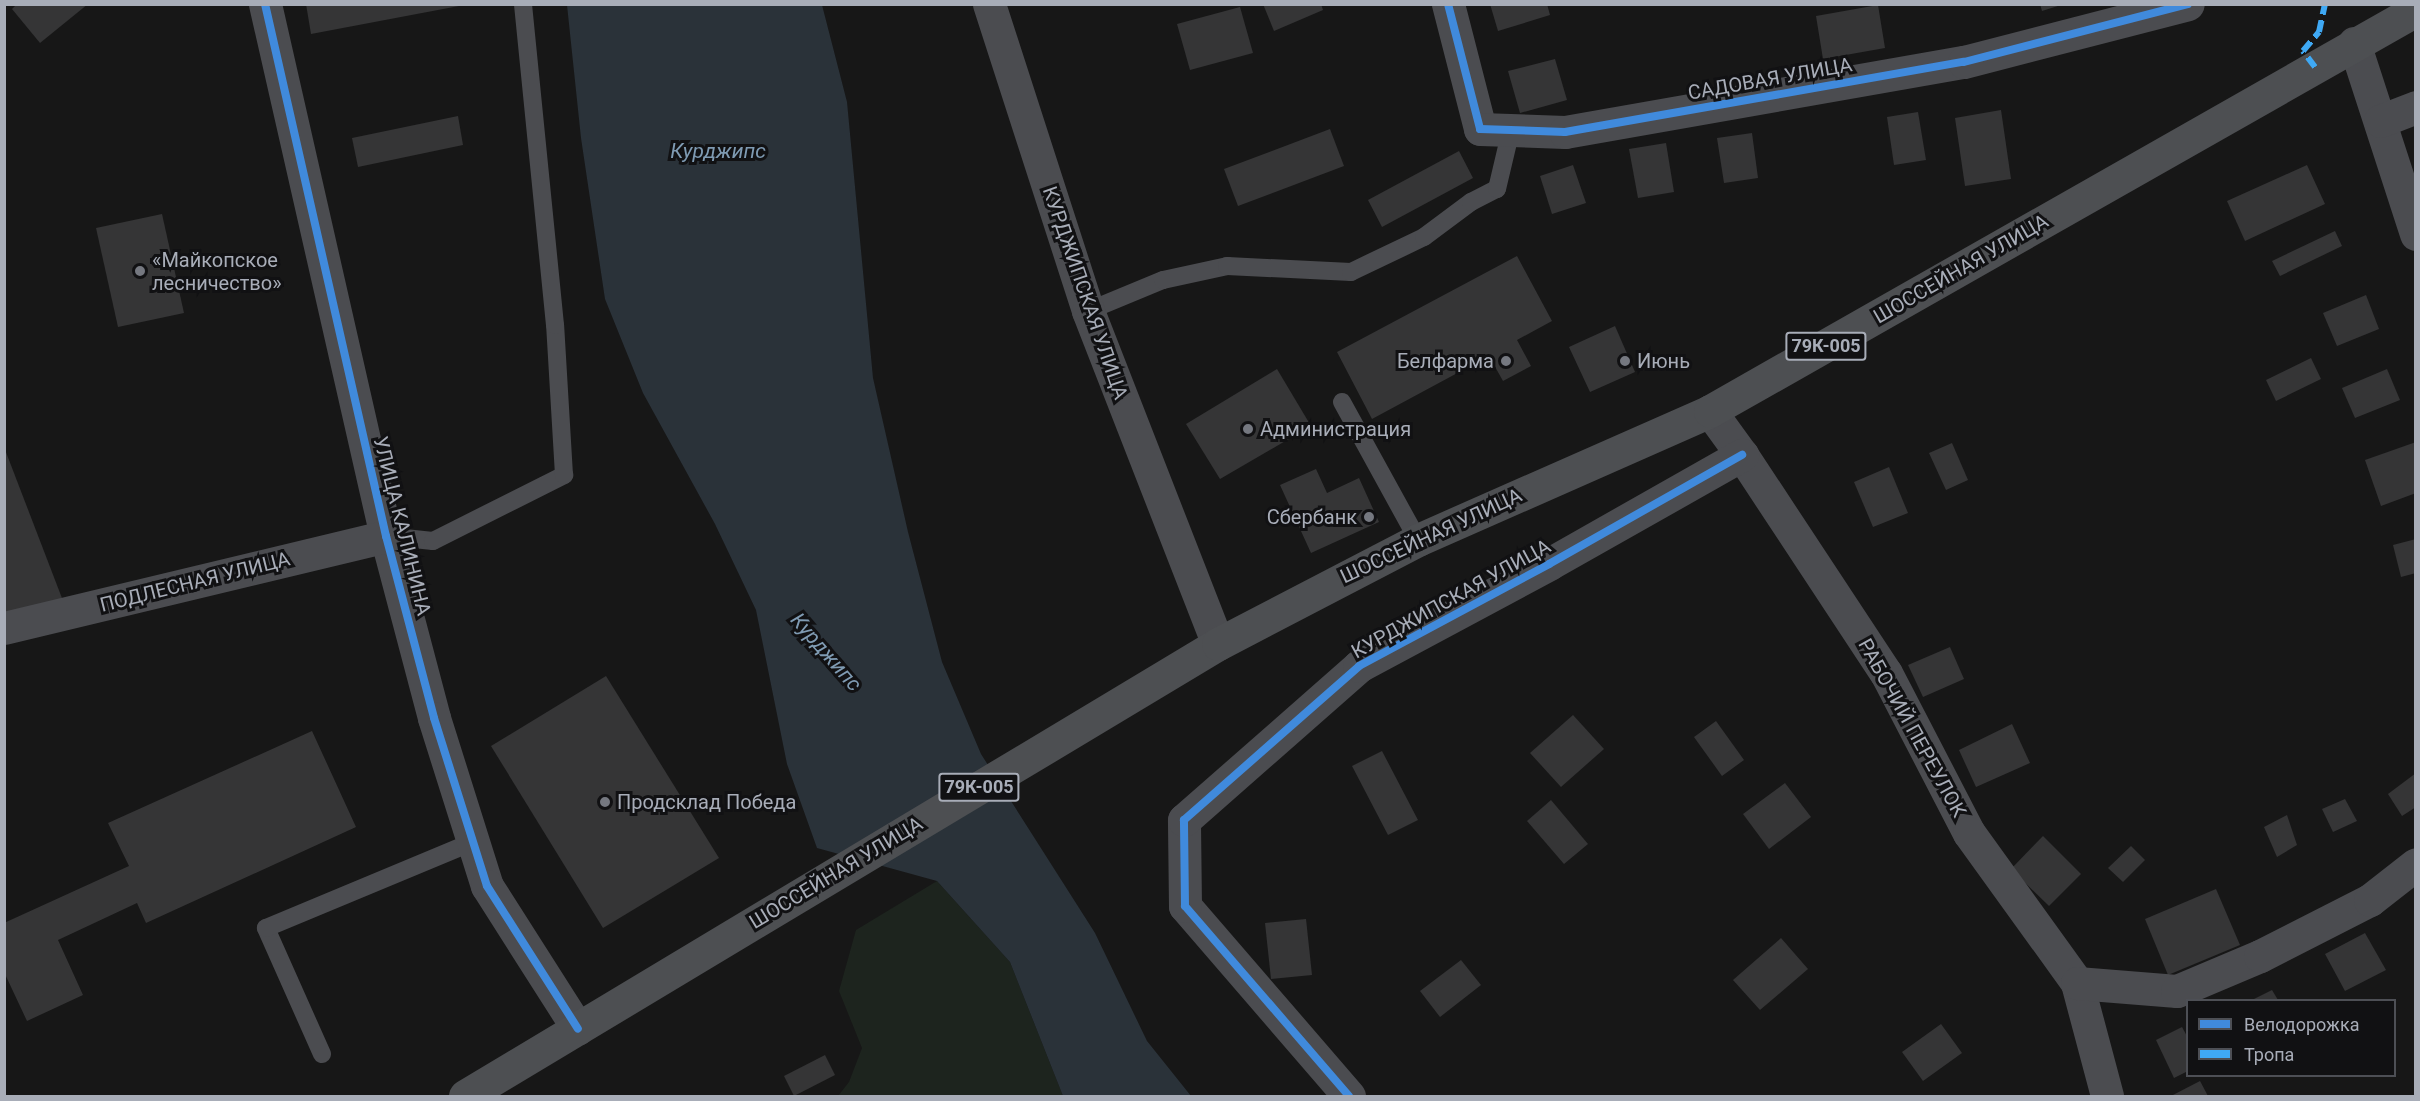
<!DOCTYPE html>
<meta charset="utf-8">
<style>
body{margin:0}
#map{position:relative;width:2420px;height:1101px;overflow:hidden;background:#171717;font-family:Roboto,sans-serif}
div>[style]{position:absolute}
.green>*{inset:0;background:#1d241e}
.water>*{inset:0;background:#2a3239}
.building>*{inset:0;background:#353536}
.lane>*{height:18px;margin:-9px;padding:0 9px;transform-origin:9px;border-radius:9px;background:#4b4c50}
.street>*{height:33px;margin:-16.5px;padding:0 16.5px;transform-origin:16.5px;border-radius:16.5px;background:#4b4c50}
.primary>*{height:33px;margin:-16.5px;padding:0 16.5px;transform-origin:16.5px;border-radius:16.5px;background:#4d4f52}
.quiet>*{height:6px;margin-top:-3px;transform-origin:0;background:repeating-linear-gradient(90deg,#3fa9f5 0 12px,transparent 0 18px)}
.cycleway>*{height:8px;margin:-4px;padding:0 4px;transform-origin:4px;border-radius:4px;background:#408adc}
.dots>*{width:16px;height:16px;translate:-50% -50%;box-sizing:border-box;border:3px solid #111113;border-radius:50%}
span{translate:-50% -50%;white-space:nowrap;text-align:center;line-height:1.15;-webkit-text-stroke:6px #111113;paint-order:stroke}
.shield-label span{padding:2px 4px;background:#111113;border:2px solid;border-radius:4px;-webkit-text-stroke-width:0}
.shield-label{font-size:18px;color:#a8adb8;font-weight:700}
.street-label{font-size:20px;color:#a8adb8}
.poi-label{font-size:20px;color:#a8adb8}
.left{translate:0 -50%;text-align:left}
.right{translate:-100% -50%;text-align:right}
.water-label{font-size:21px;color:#7f9bb3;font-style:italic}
.frame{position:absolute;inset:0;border:6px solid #a8adb8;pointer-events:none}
.legend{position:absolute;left:2186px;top:999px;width:210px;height:78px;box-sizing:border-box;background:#111113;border:2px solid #4d4f55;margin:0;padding:8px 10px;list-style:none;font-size:18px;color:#a8adb8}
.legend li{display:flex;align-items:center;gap:12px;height:30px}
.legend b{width:30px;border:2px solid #4d4f55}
</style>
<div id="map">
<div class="green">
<div style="clip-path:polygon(937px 881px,1010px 962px,1063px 1096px,838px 1096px,849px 1082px,862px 1048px,839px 991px,856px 930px)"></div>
</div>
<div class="water">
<div style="clip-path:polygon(567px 5px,822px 5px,847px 102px,873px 378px,908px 532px,942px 662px,981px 754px,1095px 933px,1147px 1041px,1191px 1096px,1063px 1096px,1010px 962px,937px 881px,817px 848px,787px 764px,756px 610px,715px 524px,643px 393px,605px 299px,581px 138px)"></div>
</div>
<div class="building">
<div style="clip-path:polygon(17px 4px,88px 4px,40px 43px,12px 9px)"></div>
<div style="clip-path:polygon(306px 4px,459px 4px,459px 6px,311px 34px)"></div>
<div style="clip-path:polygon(1263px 4px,1321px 4px,1323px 10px,1274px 31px)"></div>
<div style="clip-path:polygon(1490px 4px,1547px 4px,1550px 15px,1498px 31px)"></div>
<div style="clip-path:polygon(2040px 4px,2061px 4px,2061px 5px,2042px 11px)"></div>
<div style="clip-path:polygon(1878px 5px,1885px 48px,1823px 59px,1816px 16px)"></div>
<div style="clip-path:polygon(1240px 7px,1253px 53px,1190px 70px,1177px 24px)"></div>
<div style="clip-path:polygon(1555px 59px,1567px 100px,1520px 113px,1508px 71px)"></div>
<div style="clip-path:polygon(2001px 110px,2011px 179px,1965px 186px,1955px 118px)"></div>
<div style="clip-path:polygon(1918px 112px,1926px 160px,1894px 165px,1887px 117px)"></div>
<div style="clip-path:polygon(458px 116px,463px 145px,358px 167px,352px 138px)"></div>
<div style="clip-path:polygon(1330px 129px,1344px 166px,1238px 206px,1224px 169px)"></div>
<div style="clip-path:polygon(1752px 133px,1758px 178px,1724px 183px,1717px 138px)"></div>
<div style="clip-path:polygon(1666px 143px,1674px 192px,1638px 198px,1629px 149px)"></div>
<div style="clip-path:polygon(1459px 151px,1473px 178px,1382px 227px,1368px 200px)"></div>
<div style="clip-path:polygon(1573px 165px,1586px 203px,1552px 214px,1540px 176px)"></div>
<div style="clip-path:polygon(2307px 165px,2325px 204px,2245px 241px,2227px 201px)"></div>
<div style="clip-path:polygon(162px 214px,184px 313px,118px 327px,96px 228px)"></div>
<div style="clip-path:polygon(2335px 231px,2342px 246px,2280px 276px,2272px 261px)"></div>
<div style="clip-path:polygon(1517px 256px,1552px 321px,1517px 340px,1531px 366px,1503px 381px,1489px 356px,1372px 419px,1337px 352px)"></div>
<div style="clip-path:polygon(2366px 295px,2379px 329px,2337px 346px,2323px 313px)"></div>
<div style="clip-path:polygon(1615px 326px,1635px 372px,1590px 392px,1569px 347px)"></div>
<div style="clip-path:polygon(2311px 358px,2321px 379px,2276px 401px,2266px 380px)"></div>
<div style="clip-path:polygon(1277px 369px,1311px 426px,1220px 479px,1186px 424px)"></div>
<div style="clip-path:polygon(2387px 369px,2400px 400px,2355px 418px,2342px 388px)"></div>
<div style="clip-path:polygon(2416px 442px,2416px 493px,2381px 506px,2365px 460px)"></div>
<div style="clip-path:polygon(1952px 443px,1968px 480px,1946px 490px,1929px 453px)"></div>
<div style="clip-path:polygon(4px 447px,65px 606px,4px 628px)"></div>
<div style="clip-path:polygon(1889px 467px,1908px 513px,1873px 527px,1854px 482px)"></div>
<div style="clip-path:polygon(1316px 469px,1327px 493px,1359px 478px,1379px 522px,1311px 553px,1280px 485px)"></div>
<div style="clip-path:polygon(2416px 539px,2416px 573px,2401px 577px,2393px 545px)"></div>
<div style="clip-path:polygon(1950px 647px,1964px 679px,1923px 697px,1908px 665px)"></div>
<div style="clip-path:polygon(606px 676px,719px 858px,603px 928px,491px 746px)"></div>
<div style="clip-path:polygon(1573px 715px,1604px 749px,1561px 787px,1530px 753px)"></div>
<div style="clip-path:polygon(1716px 721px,1744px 760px,1722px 776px,1694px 737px)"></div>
<div style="clip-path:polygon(2012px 724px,2030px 763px,1976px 787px,1959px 750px)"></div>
<div style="clip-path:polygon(312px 731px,356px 827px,146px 923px,137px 903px,58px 940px,83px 995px,27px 1021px,4px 972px,4px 923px,129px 866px,108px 823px)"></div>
<div style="clip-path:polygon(1382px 751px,1418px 820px,1388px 835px,1352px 766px)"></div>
<div style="clip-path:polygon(2416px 773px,2416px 807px,2402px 816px,2388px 794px)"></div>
<div style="clip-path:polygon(1785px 783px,1811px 817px,1769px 849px,1743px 814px)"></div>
<div style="clip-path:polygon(2345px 799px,2357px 821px,2333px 832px,2322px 809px)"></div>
<div style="clip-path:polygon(1551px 800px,1588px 844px,1564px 864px,1527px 821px)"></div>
<div style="clip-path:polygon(2287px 815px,2297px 845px,2277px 857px,2264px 827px)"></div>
<div style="clip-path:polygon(2043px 836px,2081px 874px,2049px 906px,2011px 869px)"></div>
<div style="clip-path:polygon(2131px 846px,2145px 860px,2123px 882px,2108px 868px)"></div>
<div style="clip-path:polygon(2216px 889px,2240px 945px,2168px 975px,2145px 919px)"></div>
<div style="clip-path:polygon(1306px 919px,1312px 975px,1271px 979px,1265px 923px)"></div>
<div style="clip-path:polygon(2365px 933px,2386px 970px,2345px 991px,2325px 954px)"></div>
<div style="clip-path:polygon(1781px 938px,1808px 969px,1760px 1010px,1733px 980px)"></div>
<div style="clip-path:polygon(1461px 960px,1481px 985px,1440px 1017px,1420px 991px)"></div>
<div style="clip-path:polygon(2272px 990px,2278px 1000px,2252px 1000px)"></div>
<div style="clip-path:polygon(1941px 1024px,1962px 1053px,1923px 1081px,1902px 1052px)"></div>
<div style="clip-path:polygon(2182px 1027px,2188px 1038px,2188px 1071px,2174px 1078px,2156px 1040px)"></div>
<div style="clip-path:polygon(825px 1055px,835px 1075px,794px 1096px,784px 1076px)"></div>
<div style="clip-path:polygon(2200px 1081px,2208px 1096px,2171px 1096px)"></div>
</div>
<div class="lane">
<div style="left:1088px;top:311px;width:81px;rotate:-22.5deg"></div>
<div style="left:1163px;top:280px;width:66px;rotate:-12.3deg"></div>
<div style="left:1227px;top:266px;width:124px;rotate:2.8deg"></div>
<div style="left:1351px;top:272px;width:81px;rotate:-25.6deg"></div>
<div style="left:1424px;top:237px;width:59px;rotate:-36.7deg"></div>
<div style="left:1471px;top:202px;width:29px;rotate:-27deg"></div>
<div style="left:1497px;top:189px;width:61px;rotate:-76.7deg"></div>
<div style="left:1342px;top:402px;width:158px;rotate:61.2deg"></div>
<div style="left:386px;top:536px;width:47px;rotate:6.1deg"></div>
<div style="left:433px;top:541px;width:147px;rotate:-26.7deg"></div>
<div style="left:564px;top:475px;width:150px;rotate:-93.4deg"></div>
<div style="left:555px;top:325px;width:323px;rotate:-95.7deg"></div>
<div style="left:322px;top:1054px;width:138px;rotate:-114deg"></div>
<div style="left:266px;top:928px;width:224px;rotate:-22.6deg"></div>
</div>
<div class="street">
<div style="left:265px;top:4px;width:546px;rotate:77.19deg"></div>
<div style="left:386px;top:536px;width:188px;rotate:75.2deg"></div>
<div style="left:434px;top:718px;width:176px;rotate:72.5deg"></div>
<div style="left:487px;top:886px;width:169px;rotate:57.5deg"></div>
<div style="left:989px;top:4px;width:323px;rotate:72.1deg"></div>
<div style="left:1088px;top:311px;width:357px;rotate:68.7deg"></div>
<div style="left:1448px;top:4px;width:129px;rotate:75.6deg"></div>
<div style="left:1480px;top:129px;width:85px;rotate:2deg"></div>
<div style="left:1565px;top:132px;width:405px;rotate:-10deg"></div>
<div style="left:1964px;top:62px;width:231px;rotate:-14.5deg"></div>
<div style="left:2354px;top:43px;width:201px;rotate:72deg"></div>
<div style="left:2380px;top:121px;width:39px;rotate:-21deg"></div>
<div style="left:1710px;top:411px;width:54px;rotate:54deg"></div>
<div style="left:1742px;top:455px;width:261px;rotate:56.6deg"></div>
<div style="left:1886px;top:673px;width:180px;rotate:62.6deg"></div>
<div style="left:1969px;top:833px;width:185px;rotate:54.2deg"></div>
<div style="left:2077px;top:983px;width:117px;rotate:75.1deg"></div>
<div style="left:4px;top:628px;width:393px;rotate:-13.5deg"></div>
<div style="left:2077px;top:983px;width:100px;rotate:4.6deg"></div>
<div style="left:2177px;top:991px;width:90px;rotate:-22.9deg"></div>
<div style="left:2260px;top:956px;width:123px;rotate:-27deg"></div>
<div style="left:2370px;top:900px;width:58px;rotate:-38deg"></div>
<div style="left:1349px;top:1096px;width:251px;rotate:-130.8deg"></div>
<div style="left:1185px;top:906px;width:86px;rotate:-90.7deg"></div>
<div style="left:1184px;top:820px;width:233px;rotate:-41.3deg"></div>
<div style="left:1359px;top:666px;width:216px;rotate:-28.2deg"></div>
<div style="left:1549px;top:564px;width:222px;rotate:-29.5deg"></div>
</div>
<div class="primary">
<div style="left:465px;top:1096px;width:878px;rotate:-30.97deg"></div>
<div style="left:1218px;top:644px;width:225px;rotate:-27.5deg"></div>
<div style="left:1418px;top:540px;width:319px;rotate:-23.8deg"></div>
<div style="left:1710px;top:411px;width:812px;rotate:-29.6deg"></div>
</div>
<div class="quiet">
<div style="left:2315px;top:67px;width:20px;rotate:-127deg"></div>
<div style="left:2303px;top:51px;width:25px;rotate:-50deg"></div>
<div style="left:2319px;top:32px;width:29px;rotate:-78deg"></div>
</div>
<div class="cycleway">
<div style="left:265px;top:4px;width:546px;rotate:77.19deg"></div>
<div style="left:386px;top:536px;width:188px;rotate:75.2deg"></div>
<div style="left:434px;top:718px;width:176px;rotate:72.5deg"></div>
<div style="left:487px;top:886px;width:169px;rotate:57.5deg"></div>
<div style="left:1448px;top:4px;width:129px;rotate:75.6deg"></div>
<div style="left:1480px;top:129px;width:85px;rotate:2deg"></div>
<div style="left:1565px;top:132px;width:405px;rotate:-10deg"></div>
<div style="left:1964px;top:62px;width:231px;rotate:-14.5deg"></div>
<div style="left:1349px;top:1096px;width:251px;rotate:-130.8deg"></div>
<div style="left:1185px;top:906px;width:86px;rotate:-90.7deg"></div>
<div style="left:1184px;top:820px;width:233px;rotate:-41.3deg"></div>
<div style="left:1359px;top:666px;width:216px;rotate:-28.2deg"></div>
<div style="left:1549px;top:564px;width:222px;rotate:-29.5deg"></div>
</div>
<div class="dots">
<div style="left:140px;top:271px;background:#757880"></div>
<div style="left:1506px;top:361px;background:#757880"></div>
<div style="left:1625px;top:361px;background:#757880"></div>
<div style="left:1248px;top:429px;background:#757880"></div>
<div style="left:1369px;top:517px;background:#757880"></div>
<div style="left:605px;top:802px;background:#757880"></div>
</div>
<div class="shield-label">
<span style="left:1826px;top:346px">79К-005</span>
<span style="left:979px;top:787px">79К-005</span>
</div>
<div class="street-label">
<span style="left:1770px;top:79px;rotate:-10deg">САДОВАЯ УЛИЦА</span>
<span style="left:1961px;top:269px;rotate:-30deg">ШОССЕЙНАЯ УЛИЦА</span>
<span style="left:1085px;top:293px;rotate:71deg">КУРДЖИПСКАЯ УЛИЦА</span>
<span style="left:402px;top:526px;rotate:76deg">УЛИЦА КАЛИНИНА</span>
<span style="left:1431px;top:536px;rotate:-25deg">ШОССЕЙНАЯ УЛИЦА</span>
<span style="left:195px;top:582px;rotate:-14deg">ПОДЛЕСНАЯ УЛИЦА</span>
<span style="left:1451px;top:599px;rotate:-29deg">КУРДЖИПСКАЯ УЛИЦА</span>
<span style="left:1912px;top:728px;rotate:61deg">РАБОЧИЙ ПЕРЕУЛОК</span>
<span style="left:836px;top:873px;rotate:-31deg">ШОССЕЙНАЯ УЛИЦА</span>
</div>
<div class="poi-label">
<span class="left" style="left:152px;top:272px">«Майкопское<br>лесничество»</span>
<span class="right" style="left:1494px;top:361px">Белфарма</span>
<span class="left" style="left:1637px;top:361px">Июнь</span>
<span class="left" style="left:1260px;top:429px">Администрация</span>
<span class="right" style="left:1357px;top:517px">Сбербанк</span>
<span class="left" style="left:617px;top:802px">Продсклад Победа</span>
</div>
<div class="water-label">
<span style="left:718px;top:151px">Курджипс</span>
<span style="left:826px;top:652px;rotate:49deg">Курджипс</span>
</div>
<div class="frame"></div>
<ul class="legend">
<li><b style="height:8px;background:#408adc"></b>Велодорожка</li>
<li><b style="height:8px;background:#3fa9f5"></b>Тропа</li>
</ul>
</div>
